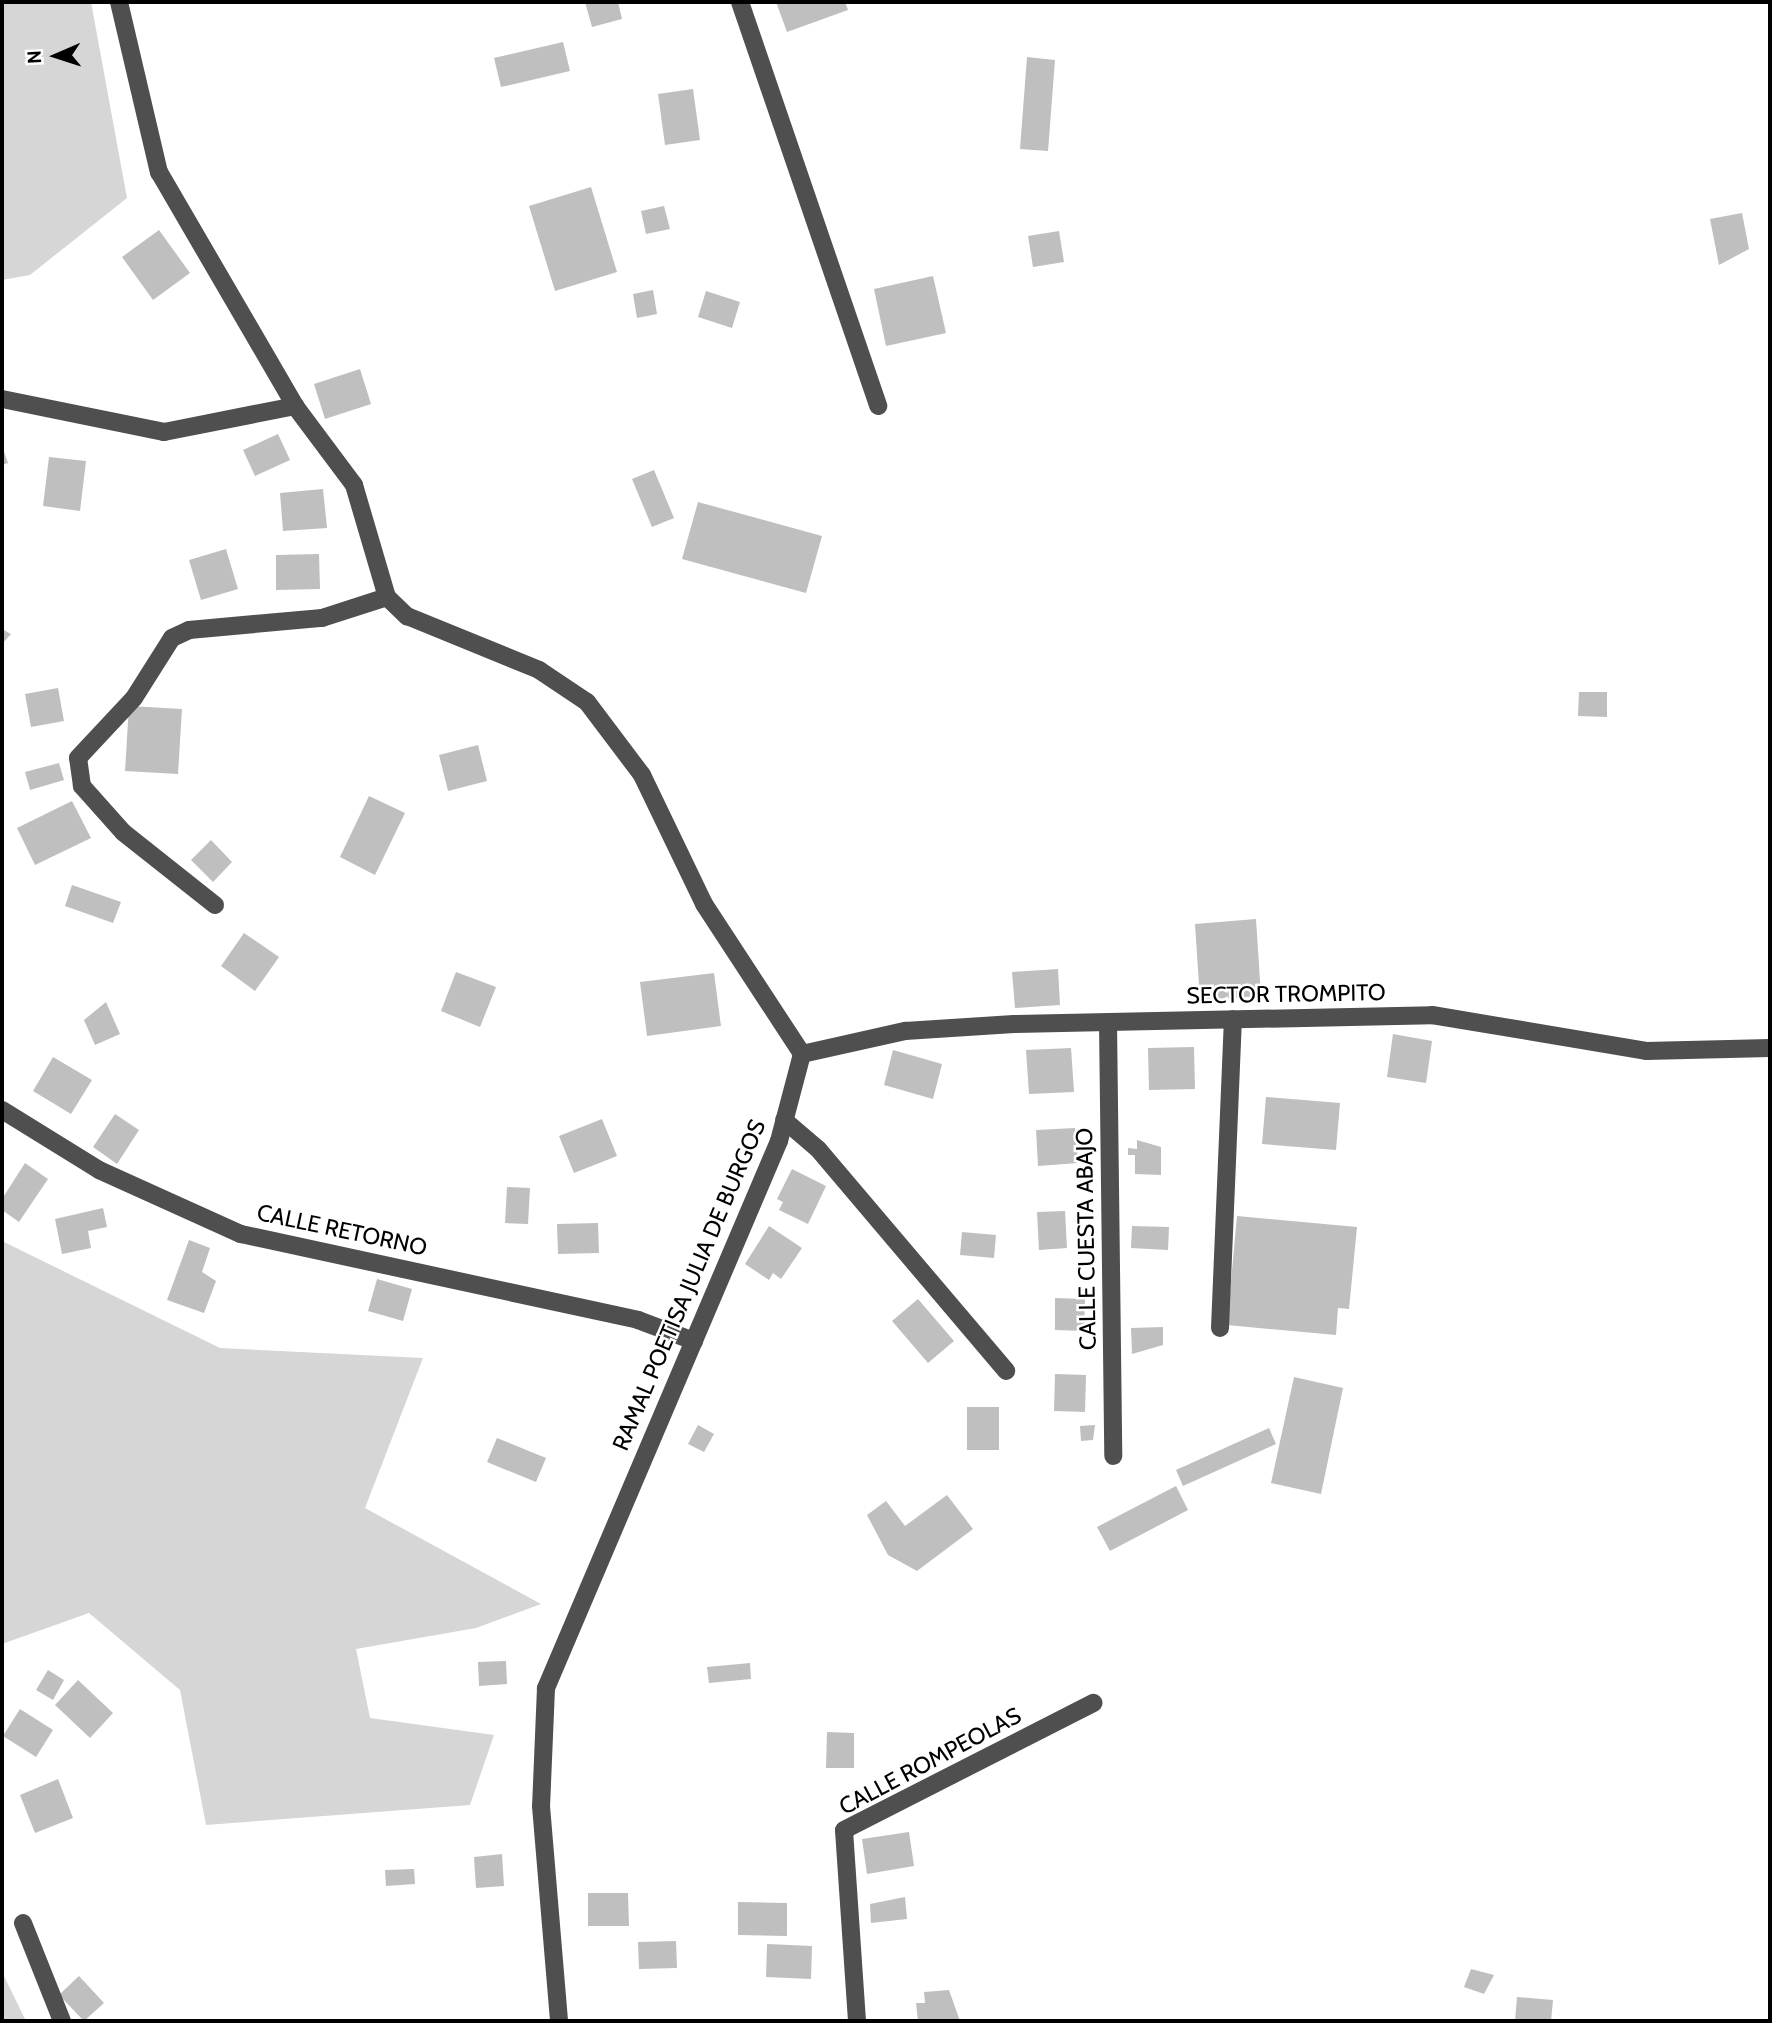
<!DOCTYPE html>
<style>
body{margin:0}
#map{position:relative;width:1772px;height:2023px;overflow:hidden;background:#fff;font-family:Cabin,sans-serif}
div>[style]{position:absolute}
.green>*{inset:0;background:#d6d6d6}
.building>*{inset:0;background:#bfbfbf}
.minor>*{height:18px;margin:-9px;padding:0 9px;transform-origin:9px;border-radius:9px;background:#4f4f4f}
span{translate:-50% -50%;white-space:nowrap;text-align:center;line-height:1.15;-webkit-text-stroke:5px #fff;paint-order:stroke}
.street-label{font-size:23px;color:#000}
.frame{position:absolute;inset:0;border:4px solid #000;pointer-events:none}
.north{position:absolute;left:21px;top:21px;width:70px;height:70px;-webkit-text-stroke:5px #fff;paint-order:stroke;rotate:267deg;font-size:19px;font-weight:700;line-height:28px;text-align:center;color:#000}
.north::after{content:'';display:block;margin:auto;width:24px;height:32px;background:#000;clip-path:polygon(50% 0,100% 100%,50% 72%,0 100%)}
</style>
<div id="map">
<div class="green">
<div style="clip-path:polygon(2px 2px,91px 2px,127px 198px,30px 275px,2px 280px)"></div>
<div style="clip-path:polygon(2px 1241px,220px 1348px,423px 1358px,365px 1508px,541px 1604px,476px 1628px,356px 1649px,370px 1718px,494px 1735px,470px 1805px,206px 1825px,180px 1690px,89px 1613px,2px 1644px)"></div>
<div style="clip-path:polygon(2px 1972px,26px 2021px,2px 2021px)"></div>
</div>
<div class="building">
<div style="clip-path:polygon(585px 2px,618px 2px,622px 19px,592px 27px)"></div>
<div style="clip-path:polygon(776px 2px,845px 2px,848px 10px,787px 32px)"></div>
<div style="clip-path:polygon(563px 42px,570px 71px,501px 87px,494px 58px)"></div>
<div style="clip-path:polygon(1027px 57px,1055px 60px,1048px 151px,1020px 149px)"></div>
<div style="clip-path:polygon(693px 89px,700px 140px,665px 145px,658px 94px)"></div>
<div style="clip-path:polygon(591px 187px,617px 272px,555px 291px,529px 206px)"></div>
<div style="clip-path:polygon(664px 206px,670px 229px,646px 234px,641px 211px)"></div>
<div style="clip-path:polygon(1742px 213px,1749px 249px,1719px 265px,1710px 219px)"></div>
<div style="clip-path:polygon(159px 230px,190px 273px,153px 300px,122px 257px)"></div>
<div style="clip-path:polygon(1059px 231px,1064px 262px,1033px 267px,1028px 236px)"></div>
<div style="clip-path:polygon(933px 276px,946px 333px,886px 346px,874px 289px)"></div>
<div style="clip-path:polygon(653px 290px,657px 314px,637px 318px,633px 294px)"></div>
<div style="clip-path:polygon(706px 291px,740px 302px,732px 328px,698px 317px)"></div>
<div style="clip-path:polygon(360px 369px,371px 404px,325px 419px,314px 384px)"></div>
<div style="clip-path:polygon(278px 434px,290px 460px,255px 476px,243px 450px)"></div>
<div style="clip-path:polygon(2px 446px,8px 463px,2px 465px)"></div>
<div style="clip-path:polygon(49px 457px,86px 461px,80px 511px,43px 506px)"></div>
<div style="clip-path:polygon(654px 470px,674px 518px,652px 527px,632px 479px)"></div>
<div style="clip-path:polygon(323px 489px,327px 528px,283px 531px,280px 493px)"></div>
<div style="clip-path:polygon(698px 502px,822px 536px,806px 593px,682px 559px)"></div>
<div style="clip-path:polygon(226px 549px,238px 589px,201px 600px,189px 560px)"></div>
<div style="clip-path:polygon(319px 554px,320px 589px,276px 590px,276px 555px)"></div>
<div style="clip-path:polygon(2px 629px,11px 634px,2px 644px)"></div>
<div style="clip-path:polygon(58px 688px,64px 721px,31px 727px,25px 694px)"></div>
<div style="clip-path:polygon(1579px 692px,1607px 692px,1607px 717px,1578px 716px)"></div>
<div style="clip-path:polygon(129px 706px,182px 709px,178px 774px,125px 771px)"></div>
<div style="clip-path:polygon(478px 745px,487px 781px,448px 791px,439px 755px)"></div>
<div style="clip-path:polygon(59px 763px,64px 780px,30px 790px,25px 772px)"></div>
<div style="clip-path:polygon(369px 796px,405px 813px,375px 875px,340px 857px)"></div>
<div style="clip-path:polygon(72px 801px,91px 838px,35px 865px,17px 828px)"></div>
<div style="clip-path:polygon(211px 840px,232px 862px,213px 882px,191px 860px)"></div>
<div style="clip-path:polygon(72px 885px,121px 902px,113px 923px,65px 906px)"></div>
<div style="clip-path:polygon(1256px 919px,1261px 996px,1200px 1000px,1195px 924px)"></div>
<div style="clip-path:polygon(244px 933px,279px 957px,255px 991px,221px 966px)"></div>
<div style="clip-path:polygon(1058px 969px,1060px 1005px,1015px 1008px,1012px 972px)"></div>
<div style="clip-path:polygon(456px 972px,496px 987px,480px 1027px,441px 1011px)"></div>
<div style="clip-path:polygon(714px 973px,721px 1026px,647px 1036px,640px 982px)"></div>
<div style="clip-path:polygon(106px 1002px,120px 1034px,95px 1045px,84px 1020px)"></div>
<div style="clip-path:polygon(1393px 1034px,1432px 1041px,1426px 1083px,1387px 1077px)"></div>
<div style="clip-path:polygon(1194px 1047px,1195px 1089px,1149px 1090px,1148px 1048px)"></div>
<div style="clip-path:polygon(1071px 1048px,1074px 1092px,1029px 1094px,1026px 1050px)"></div>
<div style="clip-path:polygon(893px 1050px,942px 1064px,933px 1099px,884px 1085px)"></div>
<div style="clip-path:polygon(53px 1057px,92px 1080px,71px 1114px,33px 1091px)"></div>
<div style="clip-path:polygon(1266px 1097px,1340px 1103px,1336px 1150px,1262px 1144px)"></div>
<div style="clip-path:polygon(115px 1114px,139px 1130px,117px 1164px,93px 1147px)"></div>
<div style="clip-path:polygon(602px 1119px,617px 1156px,574px 1173px,559px 1136px)"></div>
<div style="clip-path:polygon(1075px 1128px,1078px 1163px,1038px 1166px,1036px 1130px)"></div>
<div style="clip-path:polygon(1137px 1140px,1161px 1147px,1161px 1175px,1135px 1174px,1135px 1155px,1128px 1155px,1128px 1148px,1137px 1149px)"></div>
<div style="clip-path:polygon(25px 1163px,48px 1179px,19px 1222px,2px 1210px,2px 1199px)"></div>
<div style="clip-path:polygon(792px 1169px,826px 1186px,808px 1224px,779px 1210px,783px 1202px,777px 1199px)"></div>
<div style="clip-path:polygon(507px 1187px,530px 1188px,528px 1224px,505px 1223px)"></div>
<div style="clip-path:polygon(103px 1208px,107px 1227px,88px 1231px,91px 1248px,62px 1254px,55px 1219px)"></div>
<div style="clip-path:polygon(1065px 1211px,1067px 1248px,1039px 1250px,1037px 1212px)"></div>
<div style="clip-path:polygon(1237px 1216px,1357px 1227px,1349px 1309px,1338px 1308px,1336px 1335px,1227px 1325px)"></div>
<div style="clip-path:polygon(598px 1223px,599px 1253px,558px 1254px,557px 1224px)"></div>
<div style="clip-path:polygon(769px 1226px,802px 1248px,781px 1279px,773px 1273px,769px 1280px,745px 1264px)"></div>
<div style="clip-path:polygon(1132px 1226px,1169px 1227px,1168px 1250px,1131px 1248px)"></div>
<div style="clip-path:polygon(962px 1232px,996px 1235px,994px 1258px,960px 1255px)"></div>
<div style="clip-path:polygon(189px 1240px,210px 1248px,202px 1272px,216px 1281px,204px 1313px,167px 1300px)"></div>
<div style="clip-path:polygon(377px 1279px,412px 1289px,403px 1321px,368px 1311px)"></div>
<div style="clip-path:polygon(1055px 1298px,1085px 1299px,1084px 1331px,1055px 1330px)"></div>
<div style="clip-path:polygon(918px 1299px,954px 1341px,928px 1363px,892px 1321px)"></div>
<div style="clip-path:polygon(1163px 1327px,1163px 1345px,1132px 1354px,1131px 1328px)"></div>
<div style="clip-path:polygon(1055px 1374px,1086px 1375px,1085px 1412px,1054px 1411px)"></div>
<div style="clip-path:polygon(1294px 1377px,1343px 1388px,1321px 1494px,1271px 1483px)"></div>
<div style="clip-path:polygon(967px 1407px,999px 1407px,999px 1450px,967px 1450px)"></div>
<div style="clip-path:polygon(698px 1425px,714px 1434px,704px 1452px,688px 1444px)"></div>
<div style="clip-path:polygon(1095px 1425px,1093px 1440px,1081px 1441px,1080px 1426px)"></div>
<div style="clip-path:polygon(1269px 1428px,1276px 1444px,1183px 1486px,1176px 1470px)"></div>
<div style="clip-path:polygon(497px 1438px,546px 1458px,536px 1482px,487px 1462px)"></div>
<div style="clip-path:polygon(1176px 1486px,1188px 1510px,1110px 1551px,1097px 1527px)"></div>
<div style="clip-path:polygon(947px 1495px,973px 1529px,917px 1571px,888px 1555px,867px 1515px,886px 1501px,905px 1526px)"></div>
<div style="clip-path:polygon(506px 1661px,507px 1684px,479px 1686px,478px 1662px)"></div>
<div style="clip-path:polygon(750px 1663px,751px 1679px,709px 1683px,707px 1667px)"></div>
<div style="clip-path:polygon(48px 1670px,64px 1680px,53px 1700px,36px 1690px)"></div>
<div style="clip-path:polygon(78px 1680px,113px 1713px,90px 1738px,55px 1705px)"></div>
<div style="clip-path:polygon(20px 1709px,53px 1730px,36px 1757px,3px 1736px)"></div>
<div style="clip-path:polygon(827px 1732px,854px 1733px,854px 1768px,826px 1768px)"></div>
<div style="clip-path:polygon(58px 1779px,73px 1818px,35px 1833px,20px 1795px)"></div>
<div style="clip-path:polygon(909px 1832px,914px 1866px,867px 1874px,862px 1839px)"></div>
<div style="clip-path:polygon(502px 1854px,504px 1886px,476px 1888px,474px 1857px)"></div>
<div style="clip-path:polygon(414px 1869px,415px 1884px,386px 1886px,385px 1870px)"></div>
<div style="clip-path:polygon(588px 1893px,628px 1893px,629px 1926px,588px 1926px)"></div>
<div style="clip-path:polygon(905px 1897px,907px 1919px,871px 1923px,870px 1904px)"></div>
<div style="clip-path:polygon(738px 1902px,787px 1903px,787px 1936px,738px 1935px)"></div>
<div style="clip-path:polygon(676px 1941px,677px 1968px,639px 1969px,638px 1942px)"></div>
<div style="clip-path:polygon(767px 1944px,812px 1946px,811px 1979px,766px 1977px)"></div>
<div style="clip-path:polygon(1471px 1969px,1494px 1975px,1484px 1994px,1464px 1987px)"></div>
<div style="clip-path:polygon(79px 1976px,104px 2003px,84px 2021px,59px 1995px)"></div>
<div style="clip-path:polygon(949px 1990px,960px 2021px,918px 2021px,916px 2003px,925px 2003px,924px 1992px)"></div>
<div style="clip-path:polygon(1517px 1997px,1553px 2000px,1551px 2021px,1515px 2021px)"></div>
</div>
<div class="minor">
<div style="left:119px;top:2px;width:175px;rotate:76.8deg"></div>
<div style="left:159px;top:172px;width:271px;rotate:59.8deg"></div>
<div style="left:295px;top:406px;width:99px;rotate:53.2deg"></div>
<div style="left:354px;top:485px;width:117px;rotate:73.6deg"></div>
<div style="left:387px;top:597px;width:28px;rotate:44deg"></div>
<div style="left:407px;top:616px;width:143px;rotate:22.2deg"></div>
<div style="left:539px;top:670px;width:58px;rotate:33.7deg"></div>
<div style="left:587px;top:702px;width:91px;rotate:53deg"></div>
<div style="left:642px;top:775px;width:143px;rotate:64.3deg"></div>
<div style="left:704px;top:904px;width:179px;rotate:56.8deg"></div>
<div style="left:802px;top:1054px;width:90px;rotate:104.8deg"></div>
<div style="left:779px;top:1141px;width:595px;rotate:113.07deg"></div>
<div style="left:546px;top:1688px;width:118px;rotate:92.4deg"></div>
<div style="left:541px;top:1806px;width:216px;rotate:85.2deg"></div>
<div style="left:740px;top:2px;width:427px;rotate:71.1deg"></div>
<div style="left:2px;top:399px;width:165px;rotate:11.5deg"></div>
<div style="left:164px;top:432px;width:134px;rotate:-11.2deg"></div>
<div style="left:215px;top:905px;width:117px;rotate:-141.6deg"></div>
<div style="left:123px;top:832px;width:62px;rotate:-131.7deg"></div>
<div style="left:82px;top:786px;width:28px;rotate:-98deg"></div>
<div style="left:78px;top:758px;width:82px;rotate:-47deg"></div>
<div style="left:134px;top:698px;width:71px;rotate:-57.7deg"></div>
<div style="left:172px;top:638px;width:19px;rotate:-25deg"></div>
<div style="left:189px;top:630px;width:134px;rotate:-5.2deg"></div>
<div style="left:322px;top:618px;width:68px;rotate:-17.9deg"></div>
<div style="left:1108px;top:1022px;width:434px;rotate:89.3deg"></div>
<div style="left:802px;top:1054px;width:106px;rotate:-12.6deg"></div>
<div style="left:905px;top:1031px;width:109px;rotate:-3.7deg"></div>
<div style="left:1014px;top:1024px;width:418px;rotate:-1.2deg"></div>
<div style="left:1432px;top:1015px;width:217px;rotate:9.5deg"></div>
<div style="left:1646px;top:1051px;width:124px;rotate:-1.4deg"></div>
<div style="left:2px;top:1110px;width:114px;rotate:31.7deg"></div>
<div style="left:99px;top:1170px;width:156px;rotate:24.3deg"></div>
<div style="left:241px;top:1234px;width:406px;rotate:12.2deg"></div>
<div style="left:638px;top:1320px;width:60px;rotate:20.6deg"></div>
<div style="left:784px;top:1120px;width:45px;rotate:40.5deg"></div>
<div style="left:818px;top:1149px;width:291px;rotate:49.7deg"></div>
<div style="left:1220px;top:1328px;width:309px;rotate:-87.6deg"></div>
<div style="left:23px;top:1923px;width:105px;rotate:68.3deg"></div>
<div style="left:857px;top:2021px;width:191px;rotate:-93.9deg"></div>
<div style="left:844px;top:1830px;width:280px;rotate:-27deg"></div>
</div>
<div class="street-label">
<span style="left:1286px;top:994px;rotate:-1deg">SECTOR TROMPITO</span>
<span style="left:342px;top:1230px;rotate:12deg">CALLE RETORNO</span>
<span style="left:1086px;top:1239px;rotate:-91deg">CALLE CUESTA ABAJO</span>
<span style="left:689px;top:1285px;rotate:-67deg">RAMAL POETISA JULIA DE BURGOS</span>
<span style="left:930px;top:1761px;rotate:-28deg">CALLE ROMPEOLAS</span>
</div>
<div class="frame"></div>
<div class="north">N</div>
</div>
